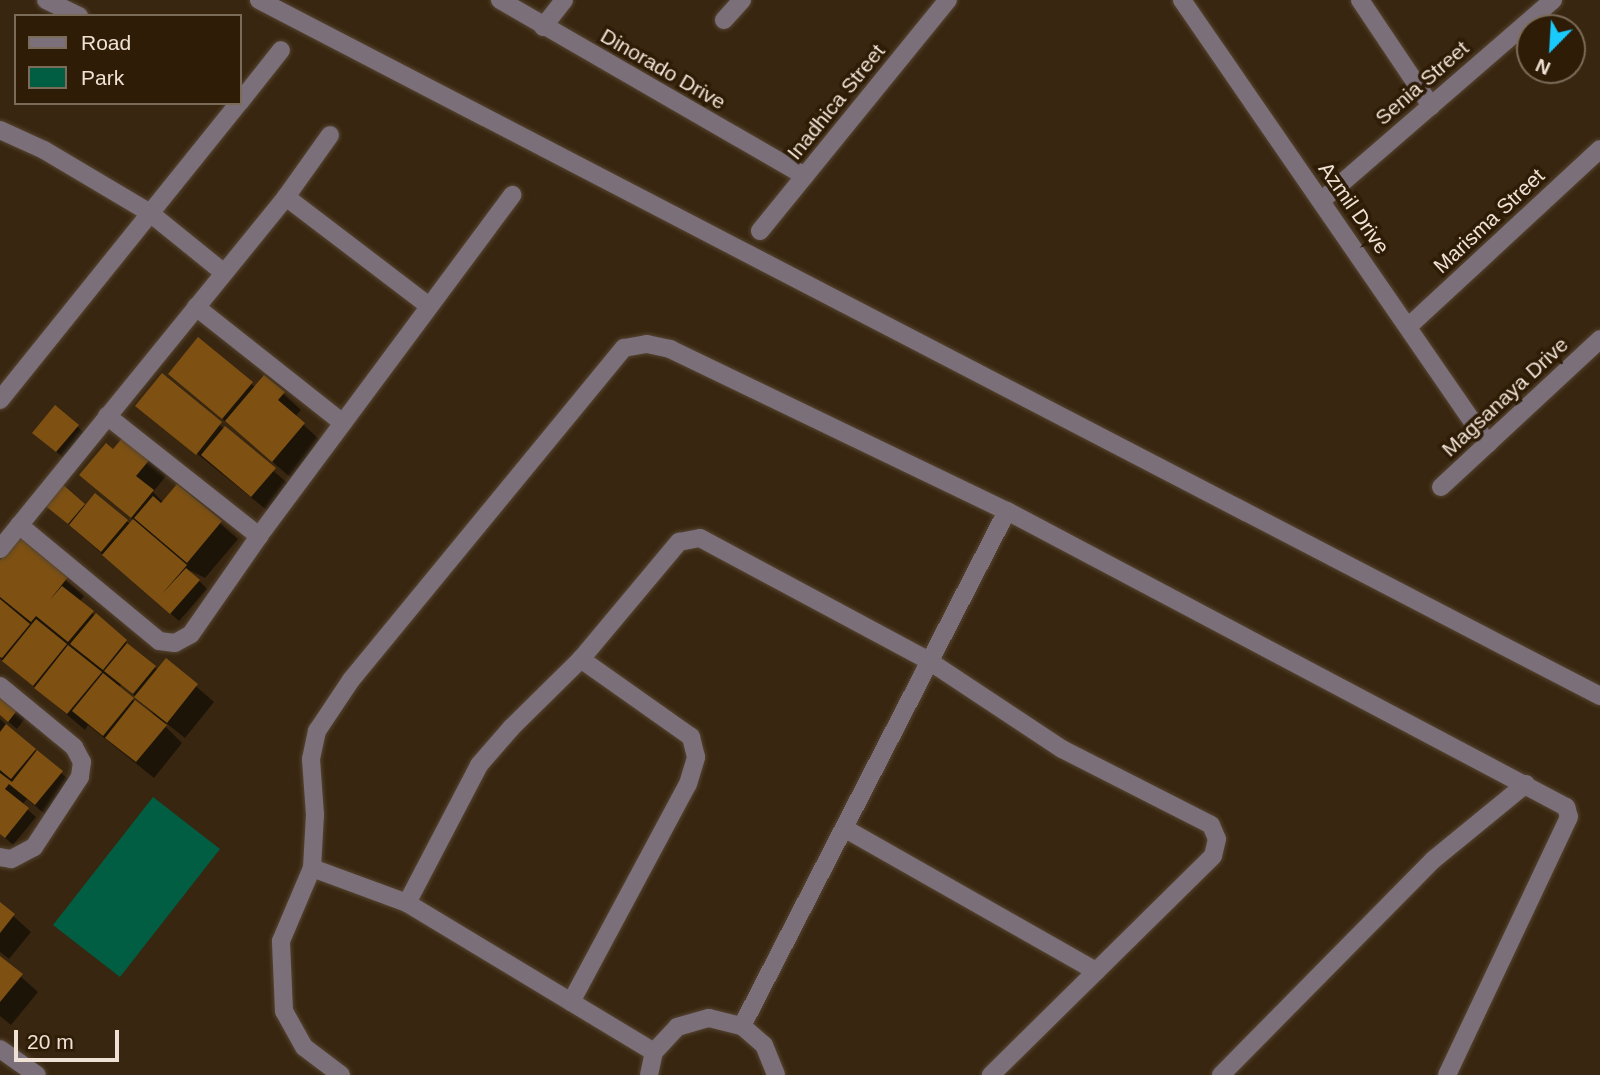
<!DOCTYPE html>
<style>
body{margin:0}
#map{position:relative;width:1600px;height:1075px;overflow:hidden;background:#382610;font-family:Helvetica,sans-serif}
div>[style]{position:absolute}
.green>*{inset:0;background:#025e42}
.shadow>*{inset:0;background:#0007}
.building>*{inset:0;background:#7e5113}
.roads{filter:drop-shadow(0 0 2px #554430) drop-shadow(0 0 2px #554430)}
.minor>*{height:18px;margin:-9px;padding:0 9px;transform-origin:9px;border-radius:9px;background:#7b707a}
span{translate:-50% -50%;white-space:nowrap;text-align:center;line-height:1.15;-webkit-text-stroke:7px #2e1c06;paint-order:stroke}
.street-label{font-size:21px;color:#efe2d5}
.legend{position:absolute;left:14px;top:14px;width:228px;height:91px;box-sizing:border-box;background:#2e1c06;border:2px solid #7b6b59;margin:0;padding:9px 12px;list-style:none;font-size:21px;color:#efe2d5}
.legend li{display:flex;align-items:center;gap:14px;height:35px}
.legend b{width:35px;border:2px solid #7b6b59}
.north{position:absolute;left:1516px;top:14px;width:70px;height:70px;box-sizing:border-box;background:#2e1c06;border:2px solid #7b6b59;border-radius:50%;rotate:204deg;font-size:19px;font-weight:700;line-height:28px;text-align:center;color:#efe2d5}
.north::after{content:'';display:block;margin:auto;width:24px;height:32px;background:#19cafc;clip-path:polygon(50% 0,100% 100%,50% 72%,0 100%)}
.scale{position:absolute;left:14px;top:1030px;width:105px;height:32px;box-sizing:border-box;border:4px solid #efe2d5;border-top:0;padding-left:9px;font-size:21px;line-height:24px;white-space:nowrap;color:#efe2d5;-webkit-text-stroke:5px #2e1c06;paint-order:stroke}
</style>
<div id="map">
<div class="green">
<div style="clip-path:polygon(153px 797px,220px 849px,120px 977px,53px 925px)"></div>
</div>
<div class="shadow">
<div style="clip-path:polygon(170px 374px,251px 384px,256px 388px,265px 377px,301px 410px,295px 417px,321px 441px,290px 477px)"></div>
<div style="clip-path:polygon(162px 376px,291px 486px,269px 512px,138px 406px)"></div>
<div style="clip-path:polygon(77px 426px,85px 434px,65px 459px,43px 441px)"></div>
<div style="clip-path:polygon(113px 451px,150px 460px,166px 476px,153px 492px,164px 503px,177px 486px,238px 539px,205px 578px,189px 570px,207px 589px,179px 621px,54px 512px,61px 486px,86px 507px,95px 495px,130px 524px,134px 521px,81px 475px)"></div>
<div style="clip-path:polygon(evenodd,19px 540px,84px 596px,79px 602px,158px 670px,166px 660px,214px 702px,185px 738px,166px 723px,164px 725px,182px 743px,154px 778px,88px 725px,85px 730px,0 658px,0 563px,19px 540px,122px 684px,153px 713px,151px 715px,118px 688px,122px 684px)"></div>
<div style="clip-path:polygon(0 699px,26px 717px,17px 729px,0 715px)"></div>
<div style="clip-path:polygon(0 719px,79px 789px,53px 821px,27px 799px,22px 805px,36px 817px,13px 845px,0 833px)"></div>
<div style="clip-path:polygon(0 904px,31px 932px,9px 959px,0 952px)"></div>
<div style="clip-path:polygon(0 958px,38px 992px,11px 1025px,0 1016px)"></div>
</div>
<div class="building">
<div style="clip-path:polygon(198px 337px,253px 382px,222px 419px,168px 374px)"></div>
<div style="clip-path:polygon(162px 373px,222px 422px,196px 455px,135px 406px)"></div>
<div style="clip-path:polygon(264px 375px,285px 392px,278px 400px,305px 423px,272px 462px,225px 421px)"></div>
<div style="clip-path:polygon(55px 405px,79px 425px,56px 452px,32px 433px)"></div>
<div style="clip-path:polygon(225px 426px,276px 468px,251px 497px,201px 455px)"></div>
<div style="clip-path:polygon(124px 436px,151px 458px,136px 476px,154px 490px,131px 518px,79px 475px,106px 443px,113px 449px)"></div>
<div style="clip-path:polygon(61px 483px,85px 504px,68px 524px,43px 504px)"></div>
<div style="clip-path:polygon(177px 484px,222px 521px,187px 563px,134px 518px,153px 496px,161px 503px)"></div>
<div style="clip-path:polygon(95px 493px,128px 520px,101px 552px,69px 525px)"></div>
<div style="clip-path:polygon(133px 519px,187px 565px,161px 595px,186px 568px,200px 580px,170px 614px,102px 555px)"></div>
<div style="clip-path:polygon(19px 537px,68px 577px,49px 601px,62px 586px,94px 611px,68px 642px,36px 616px,31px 622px,0 597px,0 560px)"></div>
<div style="clip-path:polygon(0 599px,30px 624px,2px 658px,0 657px)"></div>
<div style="clip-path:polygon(96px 613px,127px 640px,103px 670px,70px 644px)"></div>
<div style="clip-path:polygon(36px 619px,67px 644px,33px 686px,2px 661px)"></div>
<div style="clip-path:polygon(127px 643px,156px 666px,133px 694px,104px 671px)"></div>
<div style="clip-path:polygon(68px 645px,102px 672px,67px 714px,34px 688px)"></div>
<div style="clip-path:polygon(166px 658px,198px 684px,167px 723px,134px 697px)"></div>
<div style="clip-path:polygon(103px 673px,134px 698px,103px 736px,72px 711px)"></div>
<div style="clip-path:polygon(0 696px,19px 708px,8px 722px,0 715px)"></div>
<div style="clip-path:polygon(135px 700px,167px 725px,136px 762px,105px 738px)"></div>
<div style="clip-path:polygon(6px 724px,36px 749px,11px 779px,0 770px,0 732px)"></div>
<div style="clip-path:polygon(37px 750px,63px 771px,35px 805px,9px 784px,5px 789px,29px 808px,5px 838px,0 834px,0 773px,12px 782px)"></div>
<div style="clip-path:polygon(0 902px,15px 914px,0 933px)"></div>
<div style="clip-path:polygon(0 956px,23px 974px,0 1002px)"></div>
</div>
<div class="roads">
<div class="minor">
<div style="left:46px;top:0;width:37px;rotate:26deg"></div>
<div style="left:259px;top:0;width:1511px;rotate:27.43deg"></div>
<div style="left:500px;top:0;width:352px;rotate:30deg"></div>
<div style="left:1182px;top:0;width:539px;rotate:55.43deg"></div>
<div style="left:1360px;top:0;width:128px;rotate:56.2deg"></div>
<div style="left:724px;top:20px;width:27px;rotate:-48deg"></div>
<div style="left:543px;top:27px;width:34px;rotate:-52deg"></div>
<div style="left:240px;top:102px;width:66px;rotate:-51.7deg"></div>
<div style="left:0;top:130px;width:48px;rotate:24.4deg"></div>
<div style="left:44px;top:150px;width:123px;rotate:30.7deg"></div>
<div style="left:150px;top:213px;width:95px;rotate:39deg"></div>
<div style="left:286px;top:197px;width:180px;rotate:37.3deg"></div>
<div style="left:1321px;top:201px;width:307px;rotate:-40.9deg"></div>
<div style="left:760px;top:231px;width:298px;rotate:-50.9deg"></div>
<div style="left:196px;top:307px;width:187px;rotate:38.3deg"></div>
<div style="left:1409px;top:326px;width:260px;rotate:-42.8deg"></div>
<div style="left:0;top:400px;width:381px;rotate:-51.2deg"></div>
<div style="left:107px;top:416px;width:194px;rotate:38.3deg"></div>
<div style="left:1441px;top:487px;width:217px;rotate:-42.9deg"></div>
<div style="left:19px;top:525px;width:182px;rotate:39.6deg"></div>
<div style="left:159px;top:641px;width:16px;rotate:7deg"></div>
<div style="left:175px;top:643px;width:18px;rotate:-29deg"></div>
<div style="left:191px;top:634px;width:119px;rotate:-55.2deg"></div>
<div style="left:259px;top:536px;width:425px;rotate:-53.4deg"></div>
<div style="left:0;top:549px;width:454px;rotate:-50.9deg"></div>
<div style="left:286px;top:197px;width:76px;rotate:-54.6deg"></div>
<div style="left:0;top:686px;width:96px;rotate:39.5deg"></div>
<div style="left:74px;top:747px;width:17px;rotate:62deg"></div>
<div style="left:82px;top:762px;width:15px;rotate:98deg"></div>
<div style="left:80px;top:777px;width:84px;rotate:123.3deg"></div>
<div style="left:34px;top:847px;width:26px;rotate:152deg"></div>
<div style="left:11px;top:859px;width:11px;rotate:-170deg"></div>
<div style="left:844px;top:828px;width:290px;rotate:29.6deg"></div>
<div style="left:312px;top:868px;width:101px;rotate:20.2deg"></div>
<div style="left:407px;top:903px;width:288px;rotate:31.1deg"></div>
<div style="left:407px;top:903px;width:156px;rotate:-62.4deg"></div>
<div style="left:479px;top:765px;width:50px;rotate:-49deg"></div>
<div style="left:512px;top:727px;width:97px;rotate:-44.6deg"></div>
<div style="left:581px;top:659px;width:153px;rotate:-50.1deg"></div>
<div style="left:679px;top:542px;width:21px;rotate:-11deg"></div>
<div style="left:700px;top:538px;width:260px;rotate:28.2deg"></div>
<div style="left:929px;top:661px;width:159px;rotate:33.5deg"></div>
<div style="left:1062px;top:749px;width:167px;rotate:27deg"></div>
<div style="left:1211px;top:825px;width:15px;rotate:67deg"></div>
<div style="left:1217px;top:839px;width:17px;rotate:103deg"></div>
<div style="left:1213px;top:856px;width:312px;rotate:135.4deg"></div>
<div style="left:571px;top:1002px;width:247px;rotate:-61.8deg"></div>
<div style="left:688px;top:784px;width:28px;rotate:-73deg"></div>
<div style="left:696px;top:757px;width:21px;rotate:-104deg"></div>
<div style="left:691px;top:737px;width:135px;rotate:-144.7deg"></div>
<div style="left:742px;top:1026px;width:579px;rotate:-62.77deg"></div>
<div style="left:0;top:1049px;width:45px;rotate:35.1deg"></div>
<div style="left:341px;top:1075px;width:46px;rotate:-142.9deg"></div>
<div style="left:304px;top:1047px;width:41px;rotate:-119.1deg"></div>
<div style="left:284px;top:1011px;width:70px;rotate:-92.5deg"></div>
<div style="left:281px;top:941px;width:79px;rotate:-67deg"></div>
<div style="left:312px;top:868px;width:53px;rotate:-86.8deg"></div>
<div style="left:315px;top:815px;width:56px;rotate:-94.1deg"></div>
<div style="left:311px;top:759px;width:29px;rotate:-78deg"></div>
<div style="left:317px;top:731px;width:61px;rotate:-56.3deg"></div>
<div style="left:351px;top:680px;width:430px;rotate:-50.6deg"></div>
<div style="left:624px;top:348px;width:23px;rotate:-10deg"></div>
<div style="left:647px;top:344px;width:24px;rotate:12deg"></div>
<div style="left:670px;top:349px;width:374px;rotate:25.7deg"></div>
<div style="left:1007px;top:511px;width:633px;rotate:27.9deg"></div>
<div style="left:1566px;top:807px;width:10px;rotate:73deg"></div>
<div style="left:1569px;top:817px;width:285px;rotate:115.3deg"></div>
<div style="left:649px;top:1075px;width:24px;rotate:-78deg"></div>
<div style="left:654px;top:1052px;width:34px;rotate:-47deg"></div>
<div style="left:677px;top:1027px;width:33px;rotate:-16deg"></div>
<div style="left:709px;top:1018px;width:34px;rotate:14deg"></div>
<div style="left:742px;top:1026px;width:29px;rotate:41deg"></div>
<div style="left:764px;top:1045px;width:32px;rotate:68deg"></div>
<div style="left:1221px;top:1075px;width:302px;rotate:-45.4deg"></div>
<div style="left:1433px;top:860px;width:120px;rotate:-39.3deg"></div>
</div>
</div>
<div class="street-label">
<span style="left:663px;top:69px;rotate:30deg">Dinorado Drive</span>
<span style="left:1422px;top:83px;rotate:-41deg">Senia Street</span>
<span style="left:836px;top:102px;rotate:-51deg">Inadhica Street</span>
<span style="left:1354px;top:208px;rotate:55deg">Azmil Drive</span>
<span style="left:1489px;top:221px;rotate:-43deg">Marisma Street</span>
<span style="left:1505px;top:397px;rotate:-43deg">Magsanaya Drive</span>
</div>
<ul class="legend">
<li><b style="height:9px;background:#7b707a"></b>Road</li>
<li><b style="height:19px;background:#025e42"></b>Park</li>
</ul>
<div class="north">N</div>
<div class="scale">20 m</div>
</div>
